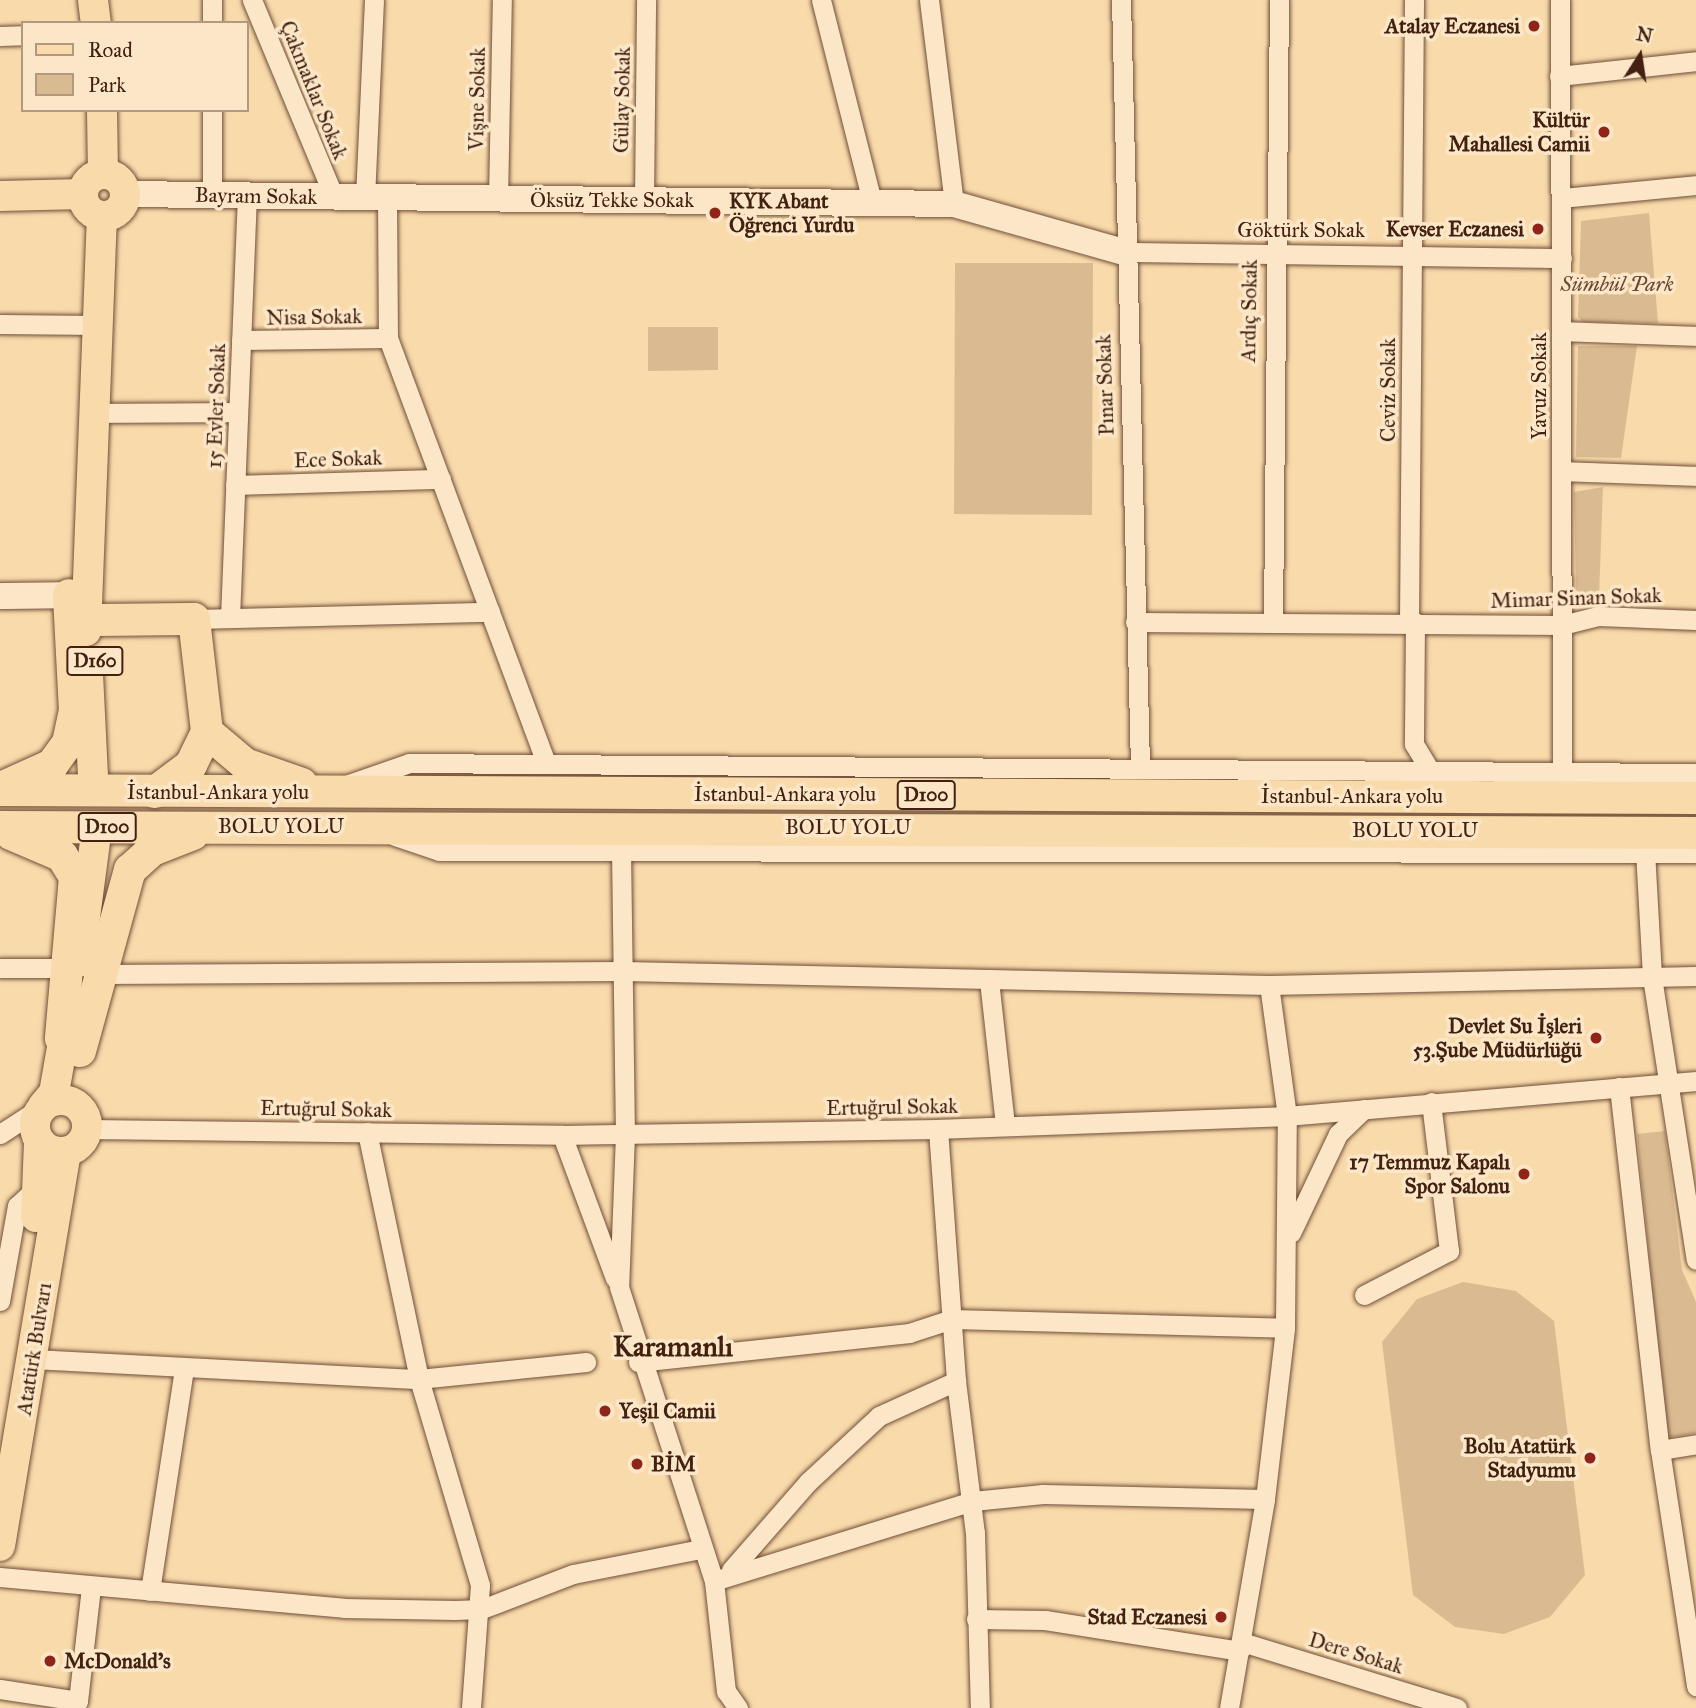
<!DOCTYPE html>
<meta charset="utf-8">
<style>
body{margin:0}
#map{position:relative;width:1696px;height:1708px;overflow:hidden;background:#f9daab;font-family:"IM FELL Great Primer",serif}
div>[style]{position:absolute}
.green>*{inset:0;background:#dabb91}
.roads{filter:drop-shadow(0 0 2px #704f38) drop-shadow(0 0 2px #704f38)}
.minor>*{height:19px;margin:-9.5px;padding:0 9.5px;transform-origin:9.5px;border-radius:9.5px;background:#fbe7c8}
.secondary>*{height:26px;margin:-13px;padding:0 13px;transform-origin:13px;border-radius:13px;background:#fbe7c8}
.primary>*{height:30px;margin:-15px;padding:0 15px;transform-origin:15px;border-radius:15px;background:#f9daab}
.primary>.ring{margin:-15px;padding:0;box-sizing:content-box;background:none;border:30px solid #f9daab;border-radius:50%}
.trunk>*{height:32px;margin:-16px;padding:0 16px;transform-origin:16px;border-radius:16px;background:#f9daab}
.dots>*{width:19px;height:19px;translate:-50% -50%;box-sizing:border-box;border:4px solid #fbe7c8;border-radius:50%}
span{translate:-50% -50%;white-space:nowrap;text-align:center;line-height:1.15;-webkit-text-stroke:7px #fbe7c8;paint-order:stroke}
.shield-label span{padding:2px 5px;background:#fbe7c8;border:2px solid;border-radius:5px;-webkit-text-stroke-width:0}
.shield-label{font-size:19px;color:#432111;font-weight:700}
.poi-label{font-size:21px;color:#432111;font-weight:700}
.right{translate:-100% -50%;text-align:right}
.left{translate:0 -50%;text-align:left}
.street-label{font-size:21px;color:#432111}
.park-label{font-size:21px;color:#694831;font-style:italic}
.district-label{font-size:28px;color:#432111;font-weight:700}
.legend{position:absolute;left:21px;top:21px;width:228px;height:91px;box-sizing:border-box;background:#fbe7c8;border:2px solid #b1987f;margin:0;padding:9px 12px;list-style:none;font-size:21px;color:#432111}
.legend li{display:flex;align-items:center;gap:14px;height:35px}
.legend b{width:35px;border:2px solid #b1987f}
.north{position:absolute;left:1605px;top:21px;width:70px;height:70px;-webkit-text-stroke:5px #fbe7c8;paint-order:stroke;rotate:12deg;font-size:19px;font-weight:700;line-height:28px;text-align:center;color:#432111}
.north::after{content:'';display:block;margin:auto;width:24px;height:32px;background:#432111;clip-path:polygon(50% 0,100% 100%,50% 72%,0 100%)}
</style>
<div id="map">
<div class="green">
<div style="clip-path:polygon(1649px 213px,1658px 323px,1583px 322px,1578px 317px,1581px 221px)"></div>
<div style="clip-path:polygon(955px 263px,1093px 263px,1092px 515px,954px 514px)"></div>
<div style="clip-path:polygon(648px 327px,718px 327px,718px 370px,648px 371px)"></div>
<div style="clip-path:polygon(1578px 346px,1637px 346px,1621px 458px,1576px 457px)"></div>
<div style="clip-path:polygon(1603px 487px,1599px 597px,1581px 596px,1576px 589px,1574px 492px)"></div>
<div style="clip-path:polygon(1665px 1131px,1682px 1270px,1696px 1302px,1696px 1433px,1667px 1438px,1637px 1134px)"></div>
<div style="clip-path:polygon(1463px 1282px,1516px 1291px,1554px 1321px,1585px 1575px,1550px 1617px,1504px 1634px,1455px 1627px,1413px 1595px,1382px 1342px,1417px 1299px)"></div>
</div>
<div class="roads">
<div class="minor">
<div style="left:252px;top:0;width:213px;rotate:67.4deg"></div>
<div style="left:821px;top:0;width:208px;rotate:75.8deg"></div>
<div style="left:929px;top:0;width:206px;rotate:83deg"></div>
<div style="left:1121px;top:0;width:769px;rotate:88.58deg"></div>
<div style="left:1560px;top:0;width:771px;rotate:89.85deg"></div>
<div style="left:212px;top:23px;width:23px;rotate:-90deg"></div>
<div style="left:0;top:36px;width:23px;rotate:-2deg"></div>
<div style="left:1559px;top:76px;width:138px;rotate:-6.2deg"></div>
<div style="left:212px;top:196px;width:86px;rotate:-90deg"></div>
<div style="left:365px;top:198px;width:198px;rotate:-87.4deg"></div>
<div style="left:387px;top:198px;width:140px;rotate:89.6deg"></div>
<div style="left:388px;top:338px;width:453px;rotate:69.6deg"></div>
<div style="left:1562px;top:198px;width:135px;rotate:-5.5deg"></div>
<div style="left:498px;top:200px;width:200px;rotate:-88.9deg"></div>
<div style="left:644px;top:200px;width:200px;rotate:-89.4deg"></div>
<div style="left:1124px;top:252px;width:438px;rotate:0.8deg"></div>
<div style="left:0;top:324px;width:97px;rotate:0.6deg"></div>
<div style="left:1562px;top:331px;width:134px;rotate:2.1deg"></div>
<div style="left:241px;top:340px;width:147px;rotate:-0.8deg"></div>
<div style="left:93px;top:413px;width:145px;rotate:-0.4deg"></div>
<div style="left:1562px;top:471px;width:134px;rotate:2.1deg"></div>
<div style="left:235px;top:485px;width:206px;rotate:-1.7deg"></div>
<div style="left:230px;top:618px;width:422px;rotate:-87.7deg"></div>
<div style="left:194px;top:619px;width:296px;rotate:-1.4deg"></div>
<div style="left:1135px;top:622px;width:427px;rotate:0.4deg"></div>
<div style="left:1562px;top:625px;width:37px;rotate:-14deg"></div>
<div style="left:1598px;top:616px;width:98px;rotate:2.3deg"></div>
<div style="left:1273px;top:622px;width:622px;rotate:-89.45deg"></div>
<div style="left:1409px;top:622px;width:622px;rotate:-89.54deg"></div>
<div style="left:1415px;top:622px;width:122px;rotate:90.5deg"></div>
<div style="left:1414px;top:744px;width:31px;rotate:59deg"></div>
<div style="left:346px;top:785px;width:67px;rotate:-19.2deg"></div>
<div style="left:409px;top:763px;width:1287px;rotate:0.45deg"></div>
<div style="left:395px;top:836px;width:46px;rotate:18.8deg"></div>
<div style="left:439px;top:851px;width:1257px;rotate:0.09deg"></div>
<div style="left:621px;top:850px;width:284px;rotate:89.2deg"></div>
<div style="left:625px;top:1134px;width:153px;rotate:92.2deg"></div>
<div style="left:619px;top:1287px;width:309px;rotate:72.1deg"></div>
<div style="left:714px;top:1581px;width:111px;rotate:83.8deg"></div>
<div style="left:726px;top:1691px;width:21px;rotate:55deg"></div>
<div style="left:1645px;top:851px;width:126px;rotate:86.8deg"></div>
<div style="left:1652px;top:977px;width:286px;rotate:81.2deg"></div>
<div style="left:0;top:968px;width:66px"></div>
<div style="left:102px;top:974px;width:521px;rotate:-0.33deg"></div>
<div style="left:623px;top:971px;width:646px;rotate:1.24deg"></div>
<div style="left:1269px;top:985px;width:427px;rotate:-1.2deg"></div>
<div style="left:989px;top:980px;width:147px;rotate:83.7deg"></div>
<div style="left:1619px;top:1087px;width:365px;rotate:83.6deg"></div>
<div style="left:1660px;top:1450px;width:239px;rotate:81.3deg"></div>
<div style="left:87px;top:1129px;width:475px;rotate:0.7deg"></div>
<div style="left:562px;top:1135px;width:376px;rotate:-0.9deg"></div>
<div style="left:938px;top:1129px;width:349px;rotate:-2.1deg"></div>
<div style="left:1287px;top:1116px;width:410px;rotate:-4.9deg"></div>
<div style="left:938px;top:1129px;width:253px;rotate:85.9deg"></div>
<div style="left:956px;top:1381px;width:153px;rotate:82.9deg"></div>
<div style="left:975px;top:1533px;width:175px;rotate:88.4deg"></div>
<div style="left:367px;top:1132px;width:252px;rotate:78.1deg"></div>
<div style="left:419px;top:1379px;width:215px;rotate:73.5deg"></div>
<div style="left:480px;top:1585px;width:123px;rotate:94.2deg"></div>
<div style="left:0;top:1134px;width:51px;rotate:-33.1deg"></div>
<div style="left:562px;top:1135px;width:153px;rotate:69.7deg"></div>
<div style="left:1291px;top:1233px;width:110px;rotate:-64.6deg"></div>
<div style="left:1338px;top:1134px;width:36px;rotate:-44deg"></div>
<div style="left:1364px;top:1295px;width:96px;rotate:-27.4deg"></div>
<div style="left:1449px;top:1251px;width:150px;rotate:-96.9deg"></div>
<div style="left:0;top:1301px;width:97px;rotate:-79.9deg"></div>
<div style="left:17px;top:1206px;width:33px;rotate:-43deg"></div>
<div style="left:33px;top:1359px;width:387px;rotate:3deg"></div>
<div style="left:419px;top:1379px;width:168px;rotate:-5.8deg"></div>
<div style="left:638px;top:1362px;width:273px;rotate:-6.1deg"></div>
<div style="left:909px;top:1333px;width:45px;rotate:-18deg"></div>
<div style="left:952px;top:1319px;width:333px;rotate:1.5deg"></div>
<div style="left:1660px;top:1450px;width:36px;rotate:-9deg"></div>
<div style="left:731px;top:1570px;width:117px;rotate:-48.8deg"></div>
<div style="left:808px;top:1482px;width:97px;rotate:-42.9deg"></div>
<div style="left:879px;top:1416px;width:85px;rotate:-24.4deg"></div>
<div style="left:0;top:1577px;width:345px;rotate:5.1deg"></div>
<div style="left:344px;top:1608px;width:111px;rotate:1deg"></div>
<div style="left:455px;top:1610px;width:27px;rotate:-2deg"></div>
<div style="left:482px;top:1609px;width:97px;rotate:-21deg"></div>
<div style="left:573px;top:1574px;width:130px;rotate:-11.1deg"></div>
<div style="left:714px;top:1581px;width:271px;rotate:-17.2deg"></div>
<div style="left:973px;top:1501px;width:70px;rotate:-5.7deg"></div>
<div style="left:1043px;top:1494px;width:222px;rotate:1.3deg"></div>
<div style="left:150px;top:1591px;width:224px;rotate:-81.3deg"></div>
<div style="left:976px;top:1619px;width:69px;rotate:0.8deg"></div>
<div style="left:1045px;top:1620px;width:197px;rotate:9deg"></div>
<div style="left:1242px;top:1642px;width:225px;rotate:17.1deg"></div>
<div style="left:0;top:1689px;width:79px;rotate:8.7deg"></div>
<div style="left:78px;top:1701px;width:115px;rotate:-83.5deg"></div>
<div style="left:1229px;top:1708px;width:212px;rotate:-80.2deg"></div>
<div style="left:1265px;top:1499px;width:172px;rotate:-83.3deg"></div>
<div style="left:1285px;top:1328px;width:212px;rotate:-89.5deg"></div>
<div style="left:1287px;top:1116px;width:132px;rotate:-97.8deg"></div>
</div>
<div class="secondary">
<div style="left:125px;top:194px;width:829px;rotate:0.69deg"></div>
<div style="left:954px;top:204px;width:177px;rotate:15.8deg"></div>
<div style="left:0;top:596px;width:84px;rotate:-0.7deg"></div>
</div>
<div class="primary">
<div style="left:93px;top:0;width:23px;rotate:83deg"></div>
<div style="left:102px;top:110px;width:64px;rotate:89.1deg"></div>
<div class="ring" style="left:83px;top:174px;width:12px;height:12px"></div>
<div style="left:0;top:196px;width:83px;rotate:-1.4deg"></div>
<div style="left:86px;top:631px;width:415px;rotate:-87.8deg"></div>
<div style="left:88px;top:674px;width:101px;rotate:87.2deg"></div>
<div style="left:79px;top:962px;width:121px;rotate:-82.4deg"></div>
<div class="ring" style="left:35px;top:1100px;width:22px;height:22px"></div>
<div style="left:43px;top:1106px;width:17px;rotate:-50deg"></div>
<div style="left:54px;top:1093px;width:80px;rotate:-80deg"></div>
<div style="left:36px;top:1217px;width:76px;rotate:-87.7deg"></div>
<div style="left:0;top:1546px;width:399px;rotate:-80.5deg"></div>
</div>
<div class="trunk">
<div style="left:93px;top:620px;width:101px;rotate:-0.6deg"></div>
<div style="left:194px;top:619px;width:114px;rotate:83.4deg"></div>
<div style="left:207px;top:732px;width:37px;rotate:116deg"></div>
<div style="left:191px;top:765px;width:45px;rotate:143.1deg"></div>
<div style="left:207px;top:732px;width:50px;rotate:40.1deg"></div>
<div style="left:245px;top:764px;width:60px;rotate:19.3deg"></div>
<div style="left:3px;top:787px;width:54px;rotate:-24.2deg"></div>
<div style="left:52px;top:765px;width:27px;rotate:-54deg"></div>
<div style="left:68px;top:743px;width:33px;rotate:-78deg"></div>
<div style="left:75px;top:711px;width:116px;rotate:-93deg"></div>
<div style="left:0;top:790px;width:1696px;rotate:0.27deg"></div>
<div style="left:0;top:827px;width:1696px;rotate:0.2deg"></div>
<div style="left:11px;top:834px;width:56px;rotate:23.3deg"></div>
<div style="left:62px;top:856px;width:25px;rotate:58deg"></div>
<div style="left:75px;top:877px;width:162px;rotate:95deg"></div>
<div style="left:80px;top:1051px;width:188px;rotate:-74.6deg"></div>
<div style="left:130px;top:870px;width:30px;rotate:-42deg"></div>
<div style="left:152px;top:850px;width:44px;rotate:-21.3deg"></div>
</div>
</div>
<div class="dots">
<div style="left:1534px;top:26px;background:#8f2418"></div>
<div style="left:1604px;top:132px;background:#8f2418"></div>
<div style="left:715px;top:213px;background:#8f2418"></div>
<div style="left:1538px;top:229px;background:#8f2418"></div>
<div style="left:1596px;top:1038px;background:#8f2418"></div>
<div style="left:1524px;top:1174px;background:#8f2418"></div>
<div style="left:605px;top:1411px;background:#8f2418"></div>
<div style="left:1590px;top:1458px;background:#8f2418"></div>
<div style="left:637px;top:1464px;background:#8f2418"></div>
<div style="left:1221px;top:1617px;background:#8f2418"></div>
<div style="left:50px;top:1661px;background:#8f2418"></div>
</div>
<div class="shield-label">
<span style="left:95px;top:661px">D160</span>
<span style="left:926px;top:795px">D100</span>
<span style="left:107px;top:827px">D100</span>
</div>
<div class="poi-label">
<span class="right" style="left:1520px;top:26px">Atalay Eczanesi</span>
<span class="right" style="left:1590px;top:132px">Kültür<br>Mahallesi Camii</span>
<span class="left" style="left:729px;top:213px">KYK Abant<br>Öğrenci Yurdu</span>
<span class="right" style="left:1524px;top:229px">Kevser Eczanesi</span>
<span class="right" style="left:1582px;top:1038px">Devlet Su İşleri<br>53.Şube Müdürlüğü</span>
<span class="right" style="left:1510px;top:1174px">17 Temmuz Kapalı<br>Spor Salonu</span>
<span class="left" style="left:619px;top:1411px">Yeşil Camii</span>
<span class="right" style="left:1576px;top:1458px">Bolu Atatürk<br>Stadyumu</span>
<span class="left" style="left:651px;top:1464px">BİM</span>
<span class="right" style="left:1207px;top:1617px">Stad Eczanesi</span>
<span class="left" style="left:64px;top:1661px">McDonald's</span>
</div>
<div class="street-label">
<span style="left:314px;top:90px;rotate:68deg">Çakmaklar Sokak</span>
<span style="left:477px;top:99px;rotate:-89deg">Vişne Sokak</span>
<span style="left:622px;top:100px;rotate:-89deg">Gülay Sokak</span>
<span style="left:256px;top:196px;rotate:1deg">Bayram Sokak</span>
<span style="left:612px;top:200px">Öksüz Tekke Sokak</span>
<span style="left:1301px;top:230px">Göktürk Sokak</span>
<span style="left:1249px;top:311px;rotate:-89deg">Ardıç Sokak</span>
<span style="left:314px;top:317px;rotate:-1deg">Nisa Sokak</span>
<span style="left:1105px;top:385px;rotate:-92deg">Pınar Sokak</span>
<span style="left:1539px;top:386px;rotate:-90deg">Yavuz Sokak</span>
<span style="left:1388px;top:390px;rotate:-90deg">Ceviz Sokak</span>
<span style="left:216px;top:406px;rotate:-88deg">15 Evler Sokak</span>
<span style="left:338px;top:459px;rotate:-2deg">Ece Sokak</span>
<span style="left:1576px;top:598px;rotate:-2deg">Mimar Sinan Sokak</span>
<span style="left:218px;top:792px">İstanbul-Ankara yolu</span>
<span style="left:785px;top:794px">İstanbul-Ankara yolu</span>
<span style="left:1352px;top:796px">İstanbul-Ankara yolu</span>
<span style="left:281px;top:826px">BOLU YOLU</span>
<span style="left:848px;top:827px">BOLU YOLU</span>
<span style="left:1415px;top:830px">BOLU YOLU</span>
<span style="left:892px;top:1107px;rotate:-1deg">Ertuğrul Sokak</span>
<span style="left:326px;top:1109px;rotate:1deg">Ertuğrul Sokak</span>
<span style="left:34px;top:1349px;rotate:-81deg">Atatürk Bulvarı</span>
<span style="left:1356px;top:1653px;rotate:17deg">Dere Sokak</span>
</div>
<div class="park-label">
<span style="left:1617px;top:284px">Sümbül Park</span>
</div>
<div class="district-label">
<span style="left:673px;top:1347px">Karamanlı</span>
</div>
<ul class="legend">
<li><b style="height:9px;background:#f9daab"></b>Road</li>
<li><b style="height:19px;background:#dabb91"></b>Park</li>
</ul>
<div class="north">N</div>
</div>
